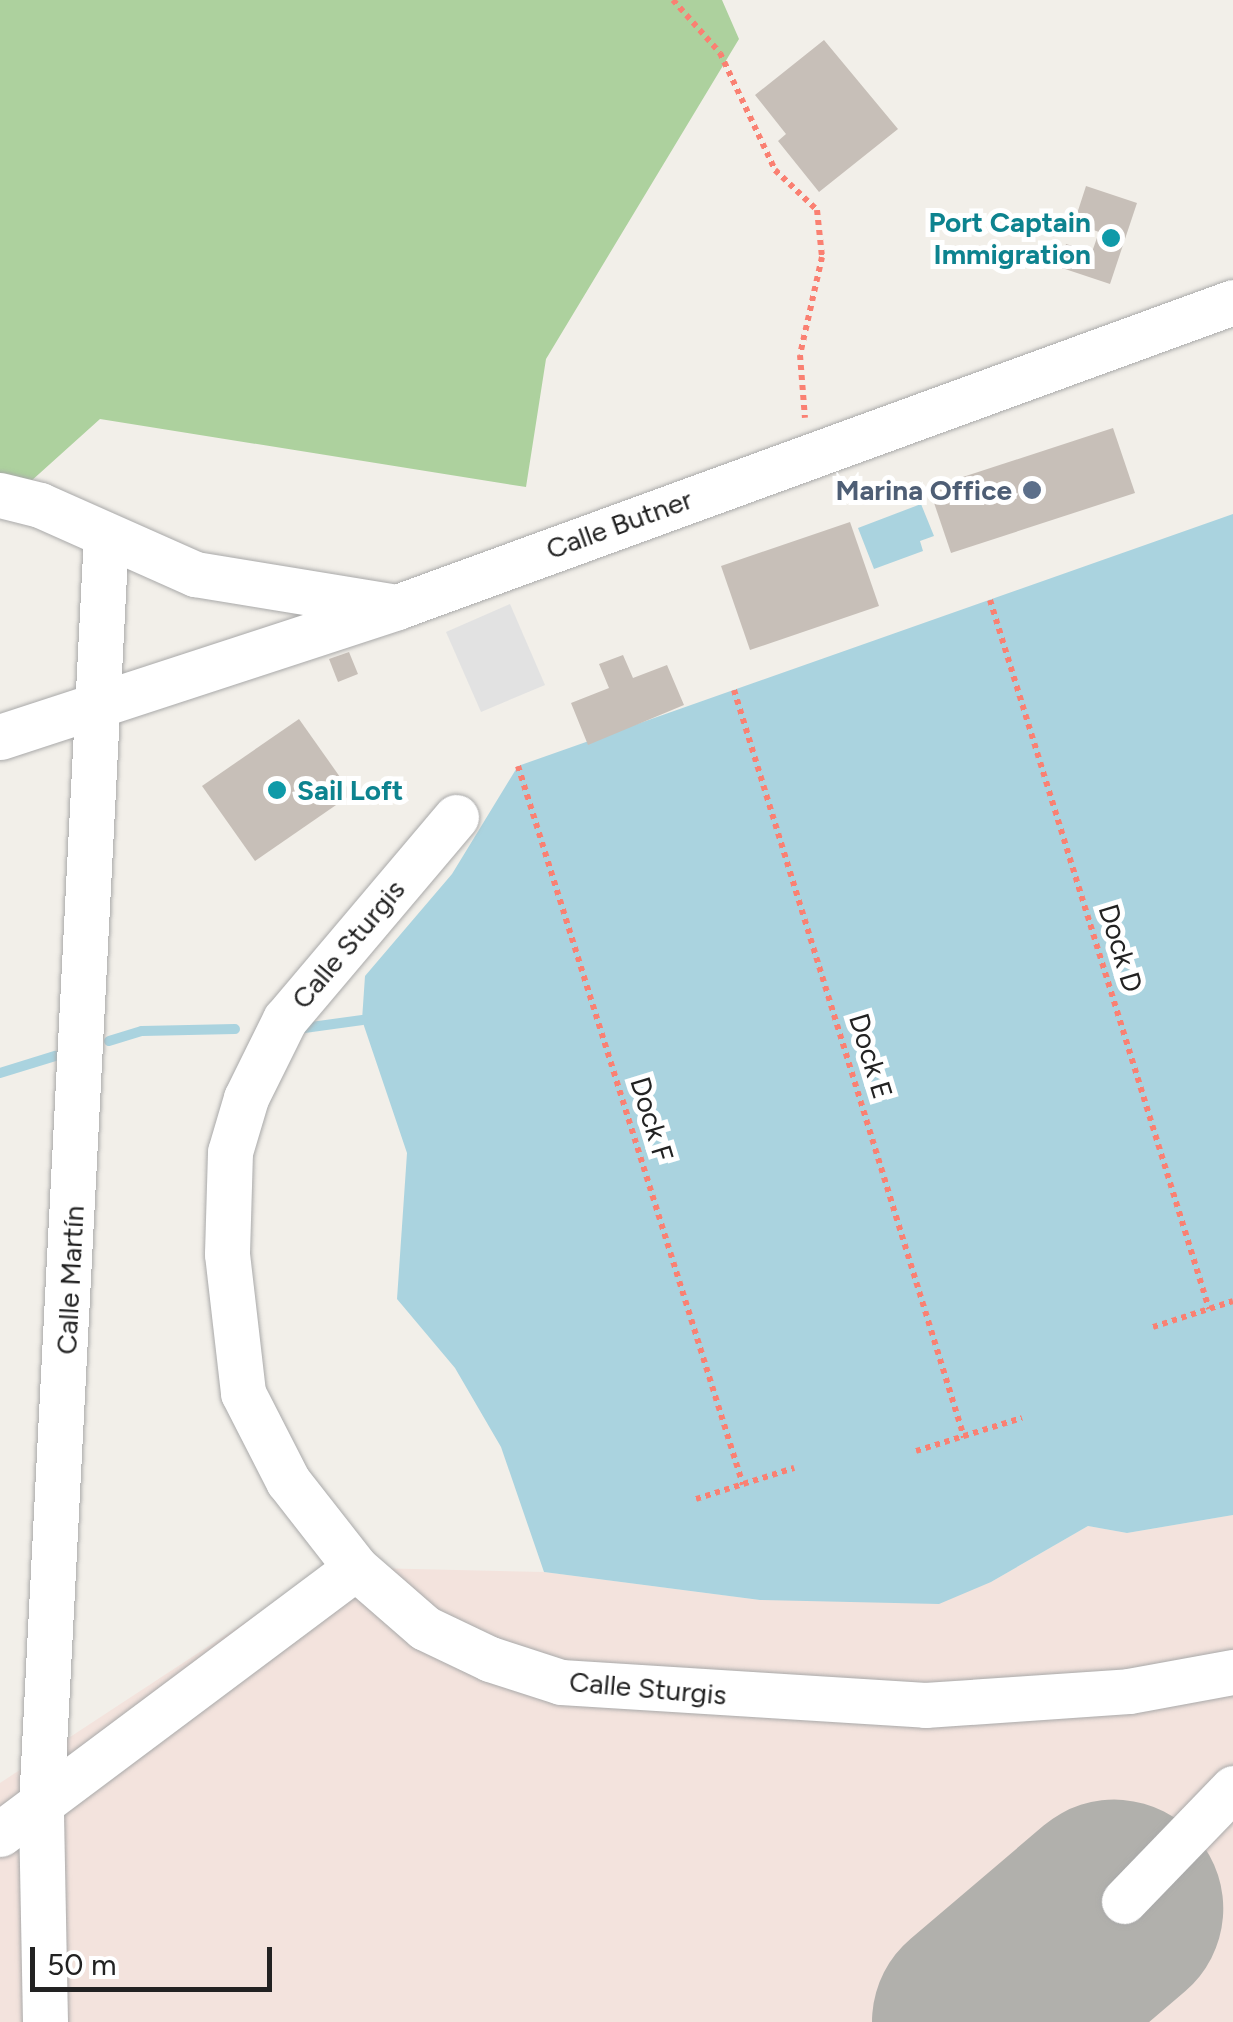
<!DOCTYPE html>
<meta charset="utf-8">
<style>
body{margin:0}
#map{position:relative;width:1233px;height:2022px;overflow:hidden;background:#f2efe9;font-family:Figtree,sans-serif}
div>[style]{position:absolute}
.military>*{inset:0;background:#f3e3dd}
.forest>*{inset:0;background:#add19e}
.parking>*{inset:0;background:#e2e2e2}
.water>*{inset:0;background:#aad3df}
.stream>*{height:10px;margin:-5px;padding:0 5px;transform-origin:5px;border-radius:5px;background:#aad3df}
.runway>*{height:218px;margin:-109px;padding:0 109px;transform-origin:109px;border-radius:109px;background:#b1b0ac}
.building>*{inset:0;background:#c7bfb8}
.path>*{height:6px;margin-top:-3px;transform-origin:0;background:repeating-linear-gradient(90deg,#fa8072 0 5px,transparent 0 10px)}
.roads{filter:drop-shadow(0 0 2px #a9a9a9) drop-shadow(0 0 2px #a9a9a9)}
.minor>*{height:45px;margin:-22.5px;padding:0 22.5px;transform-origin:22.5px;border-radius:22.5px;background:#fff}
.dots>*{width:28px;height:28px;translate:-50% -50%;box-sizing:border-box;border:5px solid #fff;border-radius:50%}
span{translate:-50% -50%;white-space:nowrap;text-align:center;line-height:1.15;-webkit-text-stroke:10px #fff;paint-order:stroke}
.culture-label{font-size:28px;color:#0d838f;font-weight:700}
.right{translate:-100% -50%;text-align:right}
.left{translate:0 -50%;text-align:left}
.service-label{font-size:28px;color:#4e5e75;font-weight:700}
.street-label{font-size:28px;color:#222}
.scale{position:absolute;left:30px;top:1947px;width:242px;height:45px;box-sizing:border-box;border:5px solid #222;border-top:0;padding-left:12px;font-size:30px;line-height:35px;white-space:nowrap;color:#222;-webkit-text-stroke:8px #fff;paint-order:stroke}
</style>
<div id="map">
<div class="military">
<div style="clip-path:polygon(1233px 1515px,1233px 2022px,0 2022px,0 1783px,329px 1567px,544px 1572px,760px 1600px,991px 1582px,1088px 1526px,1127px 1533px)"></div>
</div>
<div class="forest">
<div style="clip-path:polygon(0 0,722px 0,739px 39px,546px 359px,526px 487px,100px 419px,0 509px)"></div>
</div>
<div class="parking">
<div style="clip-path:polygon(510px 604px,545px 685px,481px 712px,446px 632px)"></div>
</div>
<div class="water">
<div style="clip-path:polygon(921px 504px,934px 536px,920px 541px,923px 551px,874px 569px,858px 528px)"></div>
<div style="clip-path:polygon(1233px 514px,1233px 1515px,1127px 1533px,1088px 1526px,991px 1582px,939px 1604px,760px 1600px,544px 1572px,501px 1447px,455px 1368px,397px 1299px,407px 1153px,362px 1020px,365px 976px,452px 874px,518px 766px)"></div>
</div>
<div class="stream">
<div style="left:297px;top:1029px;width:66px;rotate:-7.9deg"></div>
<div style="left:109px;top:1041px;width:34px;rotate:-17deg"></div>
<div style="left:142px;top:1031px;width:93px;rotate:-1.2deg"></div>
<div style="left:0;top:1073px;width:58px;rotate:-17.2deg"></div>
</div>
<div class="runway">
<div style="left:981px;top:2022px;width:175px;rotate:-40.4deg"></div>
</div>
<div class="building">
<div style="clip-path:polygon(824px 40px,898px 129px,819px 192px,778px 141px,786px 134px,755px 95px)"></div>
<div style="clip-path:polygon(1086px 186px,1137px 203px,1110px 284px,1059px 267px,1066px 244px,1092px 252px,1099px 232px,1074px 223px)"></div>
<div style="clip-path:polygon(1113px 428px,1135px 493px,951px 553px,929px 488px)"></div>
<div style="clip-path:polygon(850px 522px,879px 606px,750px 650px,721px 566px)"></div>
<div style="clip-path:polygon(349px 652px,358px 674px,338px 682px,329px 659px)"></div>
<div style="clip-path:polygon(623px 655px,633px 678px,667px 665px,684px 705px,588px 745px,571px 703px,609px 688px,599px 664px)"></div>
<div style="clip-path:polygon(299px 719px,352px 794px,255px 861px,202px 786px)"></div>
</div>
<div class="path">
<div style="left:673px;top:0;width:71px;rotate:48.4deg"></div>
<div style="left:720px;top:53px;width:129px;rotate:64.8deg"></div>
<div style="left:775px;top:170px;width:58px;rotate:43.6deg"></div>
<div style="left:817px;top:210px;width:47px;rotate:83.9deg"></div>
<div style="left:822px;top:257px;width:100px;rotate:102.7deg"></div>
<div style="left:800px;top:355px;width:63px;rotate:85.5deg"></div>
<div style="left:990px;top:600px;width:742px;rotate:72.83deg"></div>
<div style="left:734px;top:690px;width:782px;rotate:72.89deg"></div>
<div style="left:518px;top:766px;width:753px;rotate:72.62deg"></div>
<div style="left:1153px;top:1327px;width:84px;rotate:-18deg"></div>
<div style="left:916px;top:1451px;width:111px;rotate:-17.3deg"></div>
<div style="left:696px;top:1499px;width:103px;rotate:-17.6deg"></div>
</div>
<div class="roads">
<div class="minor">
<div style="left:0;top:495px;width:41px;rotate:14deg"></div>
<div style="left:40px;top:505px;width:170px;rotate:24deg"></div>
<div style="left:195px;top:574px;width:198px;rotate:9.3deg"></div>
<div style="left:0;top:737px;width:418px;rotate:-18.1deg"></div>
<div style="left:397px;top:607px;width:890px;rotate:-20.04deg"></div>
<div style="left:456px;top:817px;width:265px;rotate:130.2deg"></div>
<div style="left:285px;top:1019px;width:88px;rotate:116.3deg"></div>
<div style="left:246px;top:1098px;width:56px;rotate:106.5deg"></div>
<div style="left:230px;top:1152px;width:102px;rotate:91.7deg"></div>
<div style="left:227px;top:1254px;width:140px;rotate:83.4deg"></div>
<div style="left:243px;top:1393px;width:99px;rotate:62.9deg"></div>
<div style="left:288px;top:1481px;width:110px;rotate:52deg"></div>
<div style="left:356px;top:1568px;width:91px;rotate:41deg"></div>
<div style="left:425px;top:1628px;width:72px;rotate:25.5deg"></div>
<div style="left:490px;top:1659px;width:75px;rotate:17.9deg"></div>
<div style="left:561px;top:1682px;width:365px;rotate:3.6deg"></div>
<div style="left:925px;top:1705px;width:204px;rotate:-3.9deg"></div>
<div style="left:1129px;top:1691px;width:106px;rotate:-10.4deg"></div>
<div style="left:0;top:1834px;width:444px;rotate:-36.8deg"></div>
<div style="left:1124px;top:1901px;width:157px;rotate:-46deg"></div>
<div style="left:45px;top:2022px;width:217px;rotate:-91.1deg"></div>
<div style="left:41px;top:1805px;width:1270px;rotate:-87.07deg"></div>
</div>
</div>
<div class="dots">
<div style="left:1111px;top:238px;background:#0f9aa8"></div>
<div style="left:1032px;top:490px;background:#5c6f8a"></div>
<div style="left:277px;top:790px;background:#0f9aa8"></div>
</div>
<div class="culture-label">
<span class="right" style="left:1091px;top:238px">Port Captain<br>Immigration</span>
<span class="left" style="left:297px;top:790px">Sail Loft</span>
</div>
<div class="service-label">
<span class="right" style="left:1012px;top:490px">Marina Office</span>
</div>
<div class="street-label">
<span style="left:619px;top:524px;rotate:-20deg">Calle Butner</span>
<span style="left:348px;top:944px;rotate:-50deg">Calle Sturgis</span>
<span style="left:1121px;top:948px;rotate:73deg">Dock D</span>
<span style="left:871px;top:1056px;rotate:73deg">Dock E</span>
<span style="left:652px;top:1119px;rotate:73deg">Dock F</span>
<span style="left:70px;top:1280px;rotate:-87deg">Calle Martín</span>
<span style="left:648px;top:1688px;rotate:5deg">Calle Sturgis</span>
</div>
<div class="scale">50 m</div>
</div>
